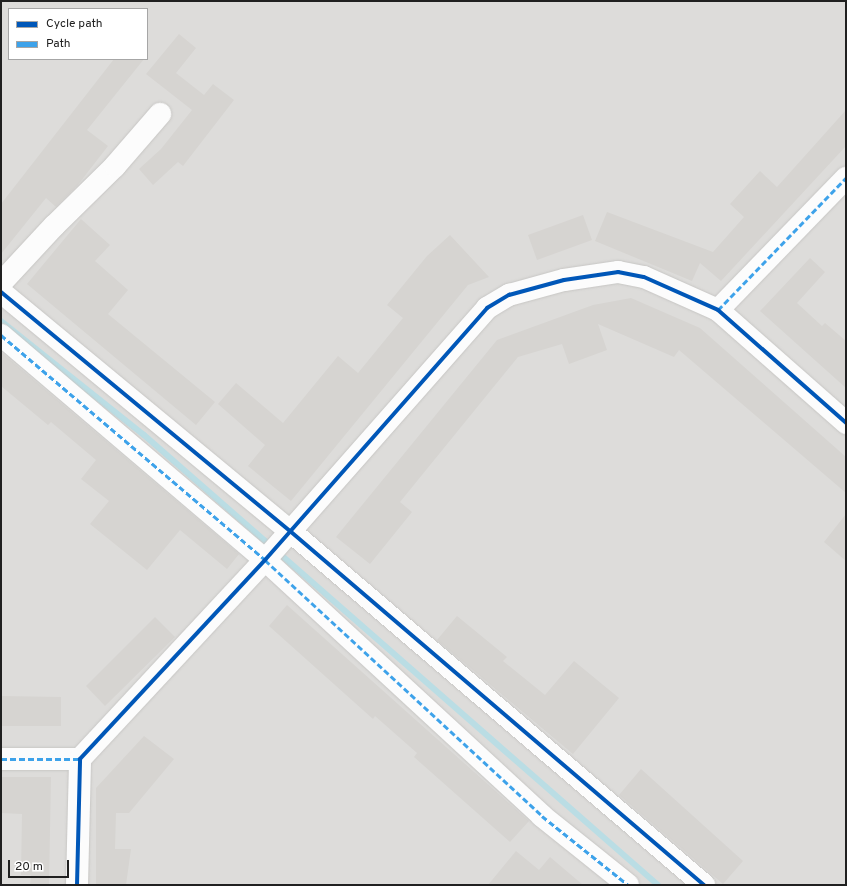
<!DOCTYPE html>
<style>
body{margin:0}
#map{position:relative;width:847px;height:886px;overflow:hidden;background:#eeece8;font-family:Overpass,sans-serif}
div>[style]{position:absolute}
.residential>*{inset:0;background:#dddcda}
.stream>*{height:6px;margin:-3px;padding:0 3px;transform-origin:3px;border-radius:3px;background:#badde4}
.building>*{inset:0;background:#d6d4d1}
.roads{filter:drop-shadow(0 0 1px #c7c6c4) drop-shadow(0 0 1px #c7c6c4)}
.minor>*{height:22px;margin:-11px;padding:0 11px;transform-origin:11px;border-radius:11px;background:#fcfcfc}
.quiet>*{height:3px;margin-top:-1.5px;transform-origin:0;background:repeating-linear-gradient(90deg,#3da2ea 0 6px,transparent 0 9px)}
.cycleway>*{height:4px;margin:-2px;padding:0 2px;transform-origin:2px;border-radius:2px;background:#0057b8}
span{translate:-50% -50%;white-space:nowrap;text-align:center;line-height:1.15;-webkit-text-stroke:3px #fff;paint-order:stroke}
.frame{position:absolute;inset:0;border:2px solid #202020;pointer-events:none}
.legend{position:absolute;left:8px;top:8px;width:140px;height:52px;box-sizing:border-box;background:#fff;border:1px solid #a6a6a6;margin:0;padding:5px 7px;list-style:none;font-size:12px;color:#202020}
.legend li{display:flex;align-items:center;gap:8px;height:20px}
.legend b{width:20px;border:1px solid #a6a6a6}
.scale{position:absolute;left:8px;top:860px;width:61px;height:18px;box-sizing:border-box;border:2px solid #202020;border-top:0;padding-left:5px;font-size:12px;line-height:14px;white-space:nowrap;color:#202020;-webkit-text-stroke:3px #fff;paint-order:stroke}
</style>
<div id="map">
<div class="residential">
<div style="clip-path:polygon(evenodd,1px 1px,846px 1px,846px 885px,1px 885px,1px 1px,9px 9px,147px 9px,147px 59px,9px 59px,9px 9px)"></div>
</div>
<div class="stream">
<div style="left:1px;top:321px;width:183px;rotate:38.6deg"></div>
<div style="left:144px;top:435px;width:683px;rotate:41.2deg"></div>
</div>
<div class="building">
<div style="clip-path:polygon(179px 34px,196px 48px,176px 73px,204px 95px,213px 84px,234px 100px,183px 166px,178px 162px,153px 185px,139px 169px,161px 149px,192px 110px,146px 74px)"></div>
<div style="clip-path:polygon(114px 59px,144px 59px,87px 130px,108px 146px,77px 186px,56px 207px,46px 198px,1px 254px,1px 204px)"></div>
<div style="clip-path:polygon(846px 110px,846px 146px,721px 281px,700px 263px,692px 281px,595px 241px,607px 212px,713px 252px,744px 217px,730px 204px,760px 171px,777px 187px)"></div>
<div style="clip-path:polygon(583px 215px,592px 240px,537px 260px,528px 235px)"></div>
<div style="clip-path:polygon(81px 219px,110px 245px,95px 261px,128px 290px,108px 314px,215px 402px,196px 425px,27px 284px)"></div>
<div style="clip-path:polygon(450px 235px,489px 277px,468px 285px,291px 501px,248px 466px,265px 445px,218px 404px,236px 383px,283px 423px,338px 356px,358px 373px,403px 318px,387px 305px,427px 256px)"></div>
<div style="clip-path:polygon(810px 258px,825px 272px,797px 303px,822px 326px,825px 323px,846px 341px,846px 388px,760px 311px)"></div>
<div style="clip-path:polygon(631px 298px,700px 328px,846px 457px,846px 493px,679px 350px,674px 357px,598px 324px,607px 350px,569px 364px,562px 344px,518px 357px,400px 502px,412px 512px,370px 564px,336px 537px,497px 340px,593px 305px)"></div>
<div style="clip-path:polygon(1px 352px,239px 554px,227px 569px,180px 530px,147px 570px,90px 524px,109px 501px,81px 479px,96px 460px,51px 422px,48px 425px,1px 386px)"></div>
<div style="clip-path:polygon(846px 514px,846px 561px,824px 542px)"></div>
<div style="clip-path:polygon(287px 605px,529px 821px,510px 842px,414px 757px,417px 753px,375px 716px,373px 719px,269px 626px)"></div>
<div style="clip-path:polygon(457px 616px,507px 657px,503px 661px,545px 695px,574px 661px,619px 698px,573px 754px,437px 640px)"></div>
<div style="clip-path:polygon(155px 617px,175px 637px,105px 706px,86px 686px)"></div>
<div style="clip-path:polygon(1px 696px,61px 697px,61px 726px,1px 726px)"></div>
<div style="clip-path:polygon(144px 736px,174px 759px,129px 813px,116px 813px,115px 849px,131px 849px,126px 885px,96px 885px,96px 788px)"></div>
<div style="clip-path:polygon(641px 769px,743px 861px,723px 884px,619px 795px)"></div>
<div style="clip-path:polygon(1px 777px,51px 777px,49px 885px,30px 885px,31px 875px,21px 875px,22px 814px,1px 813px)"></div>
<div style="clip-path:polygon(516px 851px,539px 870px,550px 857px,583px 885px,488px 885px)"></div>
</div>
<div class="roads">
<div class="minor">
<div style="left:1px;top:283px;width:78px;rotate:-47.1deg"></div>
<div style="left:54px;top:226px;width:86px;rotate:-44.5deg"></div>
<div style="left:115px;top:166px;width:69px;rotate:-49.1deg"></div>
<div style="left:1px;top:292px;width:375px;rotate:39.6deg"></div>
<div style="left:290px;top:531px;width:545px;rotate:40.53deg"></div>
<div style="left:718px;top:310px;width:184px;rotate:-45.9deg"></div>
<div style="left:1px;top:335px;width:347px;rotate:40.4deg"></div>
<div style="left:265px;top:560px;width:377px;rotate:42.7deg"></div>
<div style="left:542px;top:816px;width:110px;rotate:38.7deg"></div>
<div style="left:1px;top:759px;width:79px"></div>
<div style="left:77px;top:885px;width:126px;rotate:-88.6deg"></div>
<div style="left:80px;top:759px;width:272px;rotate:-47.1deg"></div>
<div style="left:265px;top:560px;width:336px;rotate:-48.6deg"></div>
<div style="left:487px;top:308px;width:26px;rotate:-31deg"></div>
<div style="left:509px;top:295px;width:57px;rotate:-15.3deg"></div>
<div style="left:564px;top:280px;width:55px;rotate:-8.4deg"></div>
<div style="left:618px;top:272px;width:26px;rotate:11deg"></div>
<div style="left:644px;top:277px;width:81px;rotate:24deg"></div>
<div style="left:718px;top:310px;width:171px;rotate:41.4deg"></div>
</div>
</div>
<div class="quiet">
<div style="left:718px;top:310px;width:184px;rotate:-45.9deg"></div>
<div style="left:1px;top:335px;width:347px;rotate:40.4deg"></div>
<div style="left:265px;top:560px;width:377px;rotate:42.7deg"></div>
<div style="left:542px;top:816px;width:110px;rotate:38.7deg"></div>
<div style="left:1px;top:759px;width:79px"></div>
</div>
<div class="cycleway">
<div style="left:1px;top:292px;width:375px;rotate:39.6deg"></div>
<div style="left:290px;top:531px;width:545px;rotate:40.53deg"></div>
<div style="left:77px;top:885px;width:126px;rotate:-88.6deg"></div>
<div style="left:80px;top:759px;width:272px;rotate:-47.1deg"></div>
<div style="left:265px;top:560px;width:336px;rotate:-48.6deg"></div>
<div style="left:487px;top:308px;width:26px;rotate:-31deg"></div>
<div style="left:509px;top:295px;width:57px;rotate:-15.3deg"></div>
<div style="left:564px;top:280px;width:55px;rotate:-8.4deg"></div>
<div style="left:618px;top:272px;width:26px;rotate:11deg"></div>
<div style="left:644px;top:277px;width:81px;rotate:24deg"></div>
<div style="left:718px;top:310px;width:171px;rotate:41.4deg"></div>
</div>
<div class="frame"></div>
<ul class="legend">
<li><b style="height:5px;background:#0057b8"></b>Cycle path</li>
<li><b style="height:5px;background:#3da2ea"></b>Path</li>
</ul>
<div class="scale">20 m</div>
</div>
